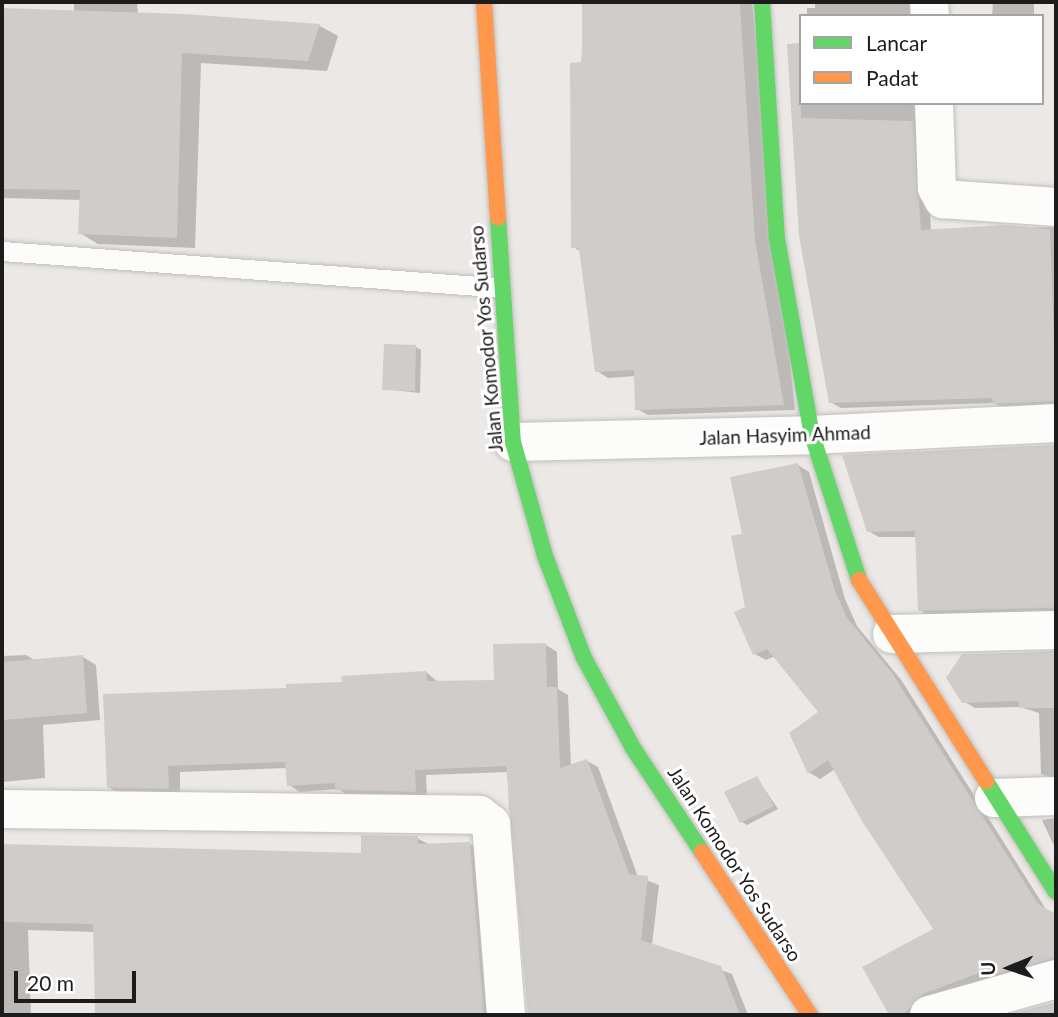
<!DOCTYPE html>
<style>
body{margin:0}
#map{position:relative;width:1058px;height:1017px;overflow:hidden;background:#ebe8e5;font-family:Lato,sans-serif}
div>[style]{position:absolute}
.shadow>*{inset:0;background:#0003}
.building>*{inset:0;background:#d0ccca}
.roads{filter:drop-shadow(0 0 2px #c0bfbd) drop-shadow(0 0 2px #c0bfbd)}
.lane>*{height:19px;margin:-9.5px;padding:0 9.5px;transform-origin:9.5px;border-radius:9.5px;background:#fcfcfb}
.street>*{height:38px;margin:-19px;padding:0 19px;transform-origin:19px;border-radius:19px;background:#fcfcfb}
.fast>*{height:16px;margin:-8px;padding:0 8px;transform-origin:8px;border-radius:8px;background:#63d668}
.slow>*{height:16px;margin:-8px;padding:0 8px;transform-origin:8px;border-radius:8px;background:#ff974d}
span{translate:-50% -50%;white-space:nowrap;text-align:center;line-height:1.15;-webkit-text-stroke:6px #fff;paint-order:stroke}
.street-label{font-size:19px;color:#1c1c1c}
.frame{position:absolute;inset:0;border:4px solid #1c1c1c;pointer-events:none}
.legend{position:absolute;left:799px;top:14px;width:245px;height:91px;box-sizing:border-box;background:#fff;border:2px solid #a4a4a4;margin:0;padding:9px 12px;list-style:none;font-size:21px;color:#1c1c1c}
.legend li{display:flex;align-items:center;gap:14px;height:35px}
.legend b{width:35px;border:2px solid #a4a4a4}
.north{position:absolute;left:974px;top:933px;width:70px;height:70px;-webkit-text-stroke:5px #fff;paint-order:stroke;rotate:268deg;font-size:19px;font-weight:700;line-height:28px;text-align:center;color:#1c1c1c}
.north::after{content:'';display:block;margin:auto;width:24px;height:32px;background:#1c1c1c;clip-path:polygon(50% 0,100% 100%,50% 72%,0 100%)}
.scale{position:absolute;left:14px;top:971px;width:122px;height:32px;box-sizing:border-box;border:4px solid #1c1c1c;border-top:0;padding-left:9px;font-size:21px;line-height:24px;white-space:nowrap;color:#1c1c1c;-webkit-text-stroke:5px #fff;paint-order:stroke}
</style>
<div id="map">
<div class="shadow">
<div style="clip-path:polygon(74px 2px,137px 2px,138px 15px,320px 26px,338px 36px,327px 71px,201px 63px,195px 248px,98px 244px,80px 233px,81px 200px,2px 198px,2px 10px,74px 12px)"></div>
<div style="clip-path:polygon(559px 2px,752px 2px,795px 410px,648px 415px,637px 409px,636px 376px,608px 378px,597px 371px,582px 252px,573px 247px,584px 4px)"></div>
<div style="clip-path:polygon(815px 2px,919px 2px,919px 16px,807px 16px,807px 8px,815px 8px)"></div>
<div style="clip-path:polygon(993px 2px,1056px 2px,1056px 4px,1034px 4px,1034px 16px,992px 16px)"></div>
<div style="clip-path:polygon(801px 103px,924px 103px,931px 231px,1056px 227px,1056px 409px,1005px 409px,994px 403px,841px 408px,830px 402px,800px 236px)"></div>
<div style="clip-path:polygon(416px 347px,421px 350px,420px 393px,384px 389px)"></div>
<div style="clip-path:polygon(1056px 447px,1056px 614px,930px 617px,920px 610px,917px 537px,879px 537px,868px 531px,844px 457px)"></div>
<div style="clip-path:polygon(798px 465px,809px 472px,845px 599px,857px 626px,902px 681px,1047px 911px,1056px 915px,1056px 965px,918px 1015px,891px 1015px,865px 968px,935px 929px,835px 769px,820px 779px,810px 773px,791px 733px,821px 713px,775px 656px,766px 660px,755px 654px,747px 608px,744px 535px)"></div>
<div style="clip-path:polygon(546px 645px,557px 652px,558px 689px,568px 695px,571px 766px,587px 761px,598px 767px,638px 877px,659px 885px,652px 945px,732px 974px,748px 1015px,537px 1015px,515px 822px,509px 809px,508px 772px,426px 775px,427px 798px,349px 796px,338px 789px,300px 792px,289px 785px,287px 768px,180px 772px,180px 795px,120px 794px,108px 787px,288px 690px,426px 672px,438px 682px,496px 681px)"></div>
<div style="clip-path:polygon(1056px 651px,1056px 780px,1041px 774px,1039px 713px,1020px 707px,975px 708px,963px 701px,963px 656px)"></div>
<div style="clip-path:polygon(26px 655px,36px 661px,83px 657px,96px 665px,100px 720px,43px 725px,45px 778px,2px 782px,2px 656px)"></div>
<div style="clip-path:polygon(757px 778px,778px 809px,747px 825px,742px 822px)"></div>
<div style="clip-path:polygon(1056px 818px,1056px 850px,1042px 820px)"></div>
<div style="clip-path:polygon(417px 838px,430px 845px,470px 844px,485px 853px,492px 1015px,97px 1015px,95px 932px,28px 930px,31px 1015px,2px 1015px,2px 846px,363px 855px)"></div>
</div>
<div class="building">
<div style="clip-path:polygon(582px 4px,740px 4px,755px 240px,784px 405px,635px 410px,634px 370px,595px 372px,579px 248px,571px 248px,570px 63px,582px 62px)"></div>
<div style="clip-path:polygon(2px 8px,184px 14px,320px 24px,308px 61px,182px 53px,177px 238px,78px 234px,80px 190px,2px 189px)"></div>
<div style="clip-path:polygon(801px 43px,801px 118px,913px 121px,921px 230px,1003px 225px,1050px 229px,1056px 401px,993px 404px,992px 398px,829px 403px,799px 236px,787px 44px)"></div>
<div style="clip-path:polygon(384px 344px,416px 345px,415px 391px,382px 390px)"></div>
<div style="clip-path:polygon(1056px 445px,1056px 608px,918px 611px,915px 531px,867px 532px,842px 455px)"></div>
<div style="clip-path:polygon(798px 463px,835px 591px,847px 618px,892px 673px,1038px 904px,1056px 914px,1056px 958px,980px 978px,979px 973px,923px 994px,903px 1015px,889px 1015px,862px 967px,933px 929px,862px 821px,828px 760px,808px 774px,789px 733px,818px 712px,767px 649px,753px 655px,734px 612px,745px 607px,731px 536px,742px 534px,730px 477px)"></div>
<div style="clip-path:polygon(546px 643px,547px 687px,557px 687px,560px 768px,587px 759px,629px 874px,648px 876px,641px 940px,721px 966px,740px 1015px,528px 1015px,506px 766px,415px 770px,416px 792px,335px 790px,335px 783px,287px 786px,285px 762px,168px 766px,169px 789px,107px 788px,103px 694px,286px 688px,286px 684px,342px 682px,341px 676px,426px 671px,427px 681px,494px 680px,493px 644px)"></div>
<div style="clip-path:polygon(1056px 652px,1056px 708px,1019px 708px,1019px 701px,962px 703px,946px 678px,962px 654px)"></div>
<div style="clip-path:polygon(83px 655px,87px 713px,2px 720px,2px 662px)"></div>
<div style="clip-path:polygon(757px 776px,774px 806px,740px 823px,724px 792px)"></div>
<div style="clip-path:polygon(361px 835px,418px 836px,418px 844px,470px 842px,484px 1015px,95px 1015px,93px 924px,2px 922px,2px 844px,361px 853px)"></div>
<div style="clip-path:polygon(1056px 1002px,1056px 1015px,1008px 1015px)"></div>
</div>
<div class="roads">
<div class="lane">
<div style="left:2px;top:251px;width:499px;rotate:4.2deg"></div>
</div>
<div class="street">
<div style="left:929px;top:2px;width:14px;rotate:86deg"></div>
<div style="left:934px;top:103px;width:85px;rotate:88deg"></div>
<div style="left:937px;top:188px;width:13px;rotate:61deg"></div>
<div style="left:943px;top:199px;width:113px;rotate:4deg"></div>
<div style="left:513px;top:442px;width:299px;rotate:-1.3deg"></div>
<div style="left:812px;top:435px;width:244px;rotate:-2.8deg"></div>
<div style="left:892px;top:634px;width:164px;rotate:-1.4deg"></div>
<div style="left:994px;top:798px;width:62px;rotate:-1.8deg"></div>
<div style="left:2px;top:809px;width:477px;rotate:0.7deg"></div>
<div style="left:479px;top:815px;width:15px;rotate:37deg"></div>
<div style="left:491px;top:824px;width:192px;rotate:85.5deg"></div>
<div style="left:929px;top:1015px;width:132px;rotate:-15.8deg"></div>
</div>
<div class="fast">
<div style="left:762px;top:2px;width:237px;rotate:86.4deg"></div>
<div style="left:777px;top:239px;width:199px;rotate:79.9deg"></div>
<div style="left:812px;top:435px;width:152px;rotate:72deg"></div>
<div style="left:498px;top:218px;width:225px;rotate:86.2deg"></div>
<div style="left:513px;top:442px;width:118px;rotate:74.3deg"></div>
<div style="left:545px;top:556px;width:109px;rotate:69.1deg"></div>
<div style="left:584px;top:658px;width:102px;rotate:61.4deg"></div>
<div style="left:633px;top:748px;width:125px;rotate:56.4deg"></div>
<div style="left:986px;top:781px;width:131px;rotate:57.8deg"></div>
</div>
<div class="slow">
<div style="left:484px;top:2px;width:216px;rotate:86.3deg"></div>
<div style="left:859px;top:580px;width:238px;rotate:57.7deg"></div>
<div style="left:702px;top:852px;width:196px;rotate:56.5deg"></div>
</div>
</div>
<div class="street-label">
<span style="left:486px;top:339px;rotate:-95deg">Jalan Komodor Yos Sudarso</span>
<span style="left:785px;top:435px;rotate:-2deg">Jalan Hasyim Ahmad</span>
<span style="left:735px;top:864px;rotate:57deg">Jalan Komodor Yos Sudarso</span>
</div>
<div class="frame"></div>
<ul class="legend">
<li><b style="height:9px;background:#63d668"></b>Lancar</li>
<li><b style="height:9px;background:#ff974d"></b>Padat</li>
</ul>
<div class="north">U</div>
<div class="scale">20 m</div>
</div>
